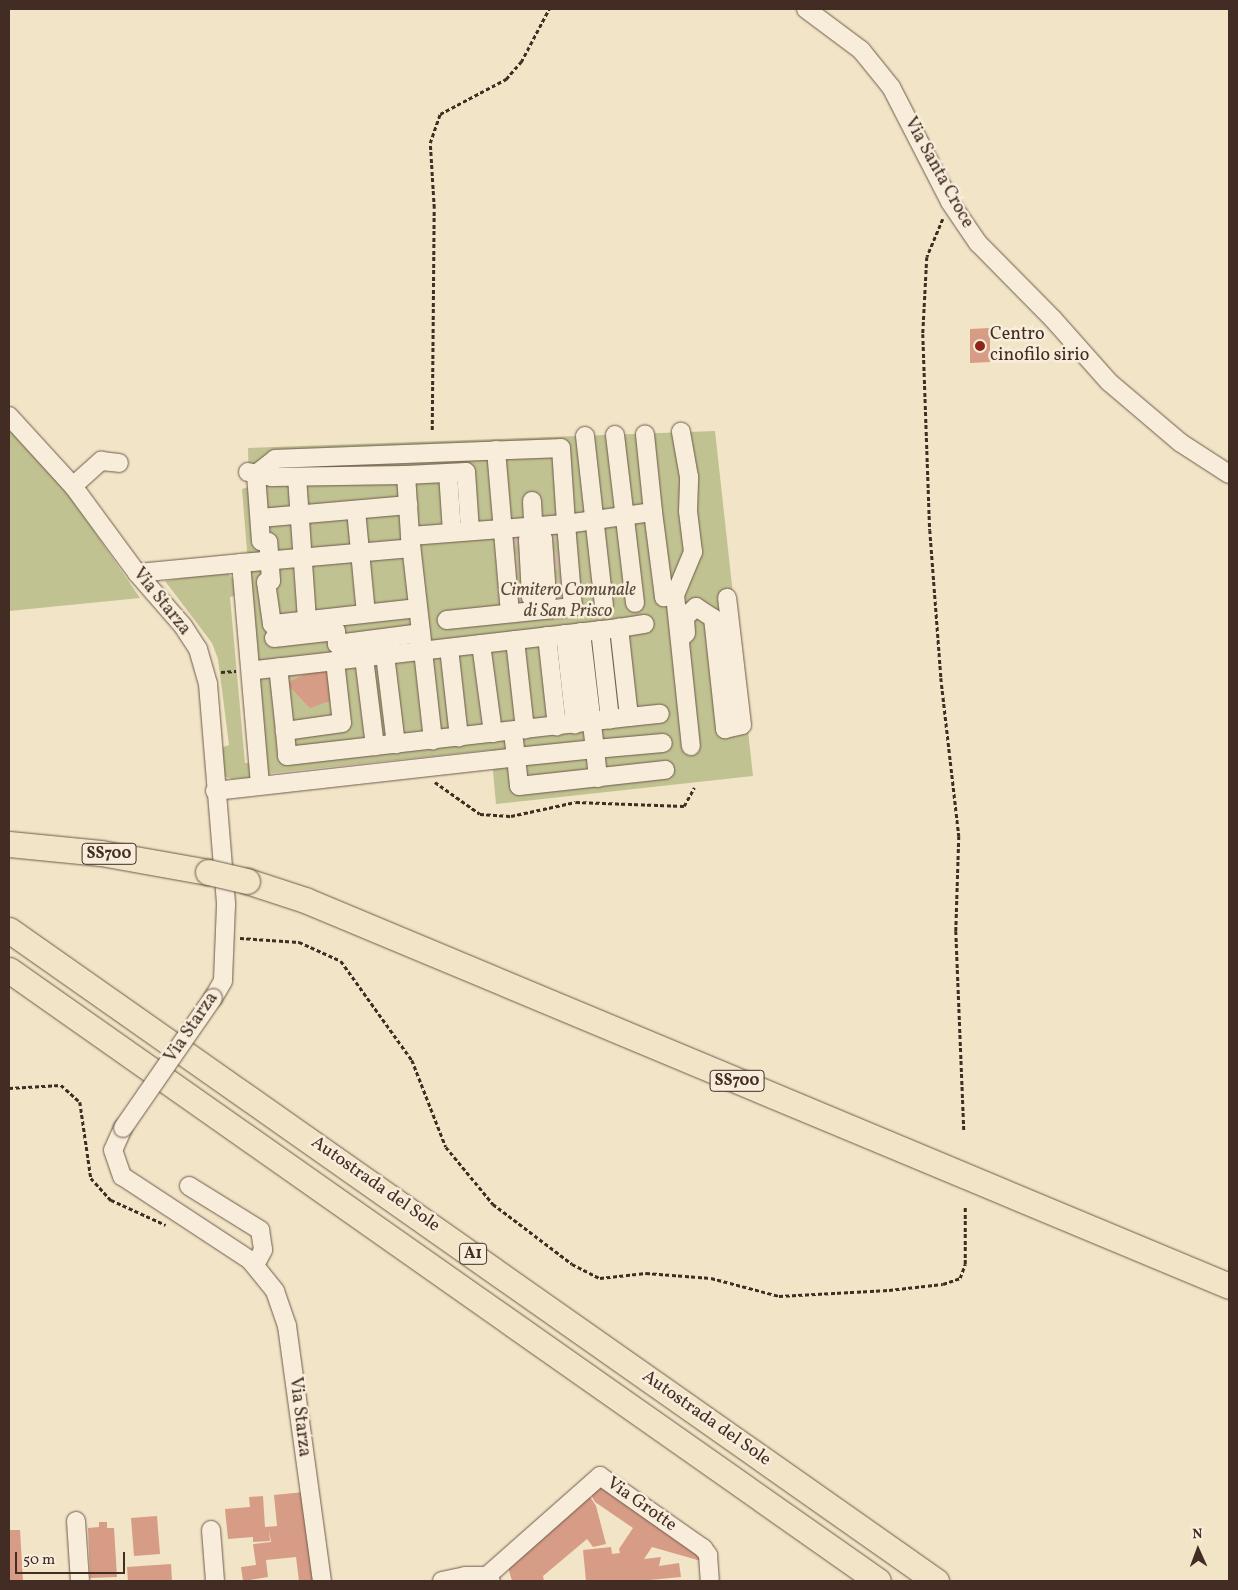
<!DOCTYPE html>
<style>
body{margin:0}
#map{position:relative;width:1238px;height:1590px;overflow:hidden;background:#f2e4c6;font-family:Vollkorn,serif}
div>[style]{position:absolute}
.green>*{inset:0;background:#c1c291}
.building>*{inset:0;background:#d79c85}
.minor-tunnel>*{height:18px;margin-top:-9px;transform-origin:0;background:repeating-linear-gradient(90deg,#cfbfa5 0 18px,transparent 0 27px)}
.path>*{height:2.5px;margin-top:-1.25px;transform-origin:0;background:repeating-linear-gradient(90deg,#422c23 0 4px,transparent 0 6.5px)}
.roads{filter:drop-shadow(0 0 1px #6e5a4c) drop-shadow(0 0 1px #6e5a4c)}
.minor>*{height:18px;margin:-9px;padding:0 9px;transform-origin:9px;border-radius:9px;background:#f7edda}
.highway>*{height:25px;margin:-12.5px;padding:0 12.5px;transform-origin:12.5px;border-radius:12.5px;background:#f2e4c6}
.bridges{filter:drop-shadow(0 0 1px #6e5a4c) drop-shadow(0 0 1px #6e5a4c)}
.minor-bridge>*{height:18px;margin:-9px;padding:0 9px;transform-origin:9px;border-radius:9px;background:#f7edda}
.highway-bridge>*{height:25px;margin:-12.5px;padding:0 12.5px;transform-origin:12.5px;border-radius:12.5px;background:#f2e4c6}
.dots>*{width:14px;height:14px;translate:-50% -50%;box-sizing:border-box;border:2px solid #f7edda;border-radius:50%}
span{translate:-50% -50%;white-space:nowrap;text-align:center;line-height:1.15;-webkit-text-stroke:5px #f7edda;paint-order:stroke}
.shield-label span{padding:1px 4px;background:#f7edda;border:1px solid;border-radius:4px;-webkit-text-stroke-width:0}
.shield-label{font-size:16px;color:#422c23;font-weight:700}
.street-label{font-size:18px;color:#422c23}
.poi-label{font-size:18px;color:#422c23}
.left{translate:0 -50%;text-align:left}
.park-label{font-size:18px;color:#5b4a39;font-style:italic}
.frame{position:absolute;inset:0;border:10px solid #422c23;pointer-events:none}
.north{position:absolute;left:1173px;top:1525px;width:50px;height:50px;-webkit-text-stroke:4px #f7edda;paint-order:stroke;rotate:358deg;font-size:14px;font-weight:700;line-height:20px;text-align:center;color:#422c23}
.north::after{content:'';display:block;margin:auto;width:18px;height:22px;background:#422c23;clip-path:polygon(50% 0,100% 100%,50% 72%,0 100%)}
.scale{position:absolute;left:15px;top:1552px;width:110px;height:22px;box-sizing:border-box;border:2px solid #422c23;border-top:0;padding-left:6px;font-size:15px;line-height:18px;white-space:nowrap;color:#422c23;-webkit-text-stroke:4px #f7edda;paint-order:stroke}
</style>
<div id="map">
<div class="green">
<div style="clip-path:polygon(9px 427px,71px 497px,140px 598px,9px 611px)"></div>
<div style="clip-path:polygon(715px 431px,753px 776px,496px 804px,491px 750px,265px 774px,242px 489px,249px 487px,248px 448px)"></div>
<div style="clip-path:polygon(225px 570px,237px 583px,239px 595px,230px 597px,245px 763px,256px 763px,253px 777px,232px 779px,225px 777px,221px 770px,218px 749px,229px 745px,218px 659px,212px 643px,165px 581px)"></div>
</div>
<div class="building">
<div style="clip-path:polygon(990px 328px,990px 362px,970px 363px,970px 329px)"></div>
<div style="clip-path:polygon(325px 666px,335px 699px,310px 708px,286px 683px)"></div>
<div style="clip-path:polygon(601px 1482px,706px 1553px,701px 1561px,652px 1547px,644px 1559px,661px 1557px,659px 1566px,679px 1563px,681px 1577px,639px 1581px,586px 1581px,583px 1550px,611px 1547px,612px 1554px,620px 1553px,619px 1549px,633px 1528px,595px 1502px,590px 1493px)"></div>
<div style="clip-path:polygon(304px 1492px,314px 1581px,299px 1581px,296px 1557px,266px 1560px,268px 1577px,243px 1581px,241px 1567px,256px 1565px,253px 1544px,271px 1542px,269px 1530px,270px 1541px,253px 1542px,253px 1537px,228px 1539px,225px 1509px,250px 1507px,249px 1497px,263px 1496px,265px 1527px,277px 1526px,274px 1495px)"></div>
<div style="clip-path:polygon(589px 1495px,596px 1506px,606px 1544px,593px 1547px,587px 1539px,543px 1576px,544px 1581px,512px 1581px,508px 1567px)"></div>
<div style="clip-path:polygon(157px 1516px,160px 1554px,134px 1556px,131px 1518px)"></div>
<div style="clip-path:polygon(99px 1522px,107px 1522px,107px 1528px,114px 1528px,117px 1577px,90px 1578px,88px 1528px,99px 1527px)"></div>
<div style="clip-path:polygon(9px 1530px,20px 1530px,23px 1581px,9px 1581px)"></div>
<div style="clip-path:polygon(171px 1564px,172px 1581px,128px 1581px,127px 1567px)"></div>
</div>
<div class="minor-tunnel">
<div style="left:551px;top:525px;width:83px;rotate:85.2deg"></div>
<div style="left:517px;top:528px;width:83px;rotate:85.2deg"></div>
</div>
<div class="path">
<div style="left:943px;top:219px;width:41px;rotate:112.8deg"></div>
<div style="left:927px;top:257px;width:77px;rotate:93deg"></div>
<div style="left:923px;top:334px;width:196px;rotate:88deg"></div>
<div style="left:930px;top:530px;width:148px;rotate:85.7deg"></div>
<div style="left:941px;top:678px;width:159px;rotate:83.5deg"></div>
<div style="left:959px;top:836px;width:95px;rotate:91.8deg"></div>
<div style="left:956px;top:931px;width:199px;rotate:87.7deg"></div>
<div style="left:432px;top:430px;width:222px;rotate:-89.5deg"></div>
<div style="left:434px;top:208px;width:65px;rotate:-93.5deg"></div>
<div style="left:430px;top:143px;width:31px;rotate:-71deg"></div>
<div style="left:440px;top:114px;width:75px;rotate:-27.9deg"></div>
<div style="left:506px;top:79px;width:23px;rotate:-49deg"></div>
<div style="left:521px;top:62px;width:60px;rotate:-62.2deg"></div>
<div style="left:221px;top:672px;width:15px;rotate:-4deg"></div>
<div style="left:435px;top:782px;width:55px;rotate:35.4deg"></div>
<div style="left:480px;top:814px;width:31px;rotate:4deg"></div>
<div style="left:511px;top:816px;width:66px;rotate:-12.2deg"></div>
<div style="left:576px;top:802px;width:108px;rotate:2.1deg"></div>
<div style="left:684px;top:806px;width:21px;rotate:-61deg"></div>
<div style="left:240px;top:938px;width:59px;rotate:3.9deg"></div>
<div style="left:299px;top:942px;width:46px;rotate:24.3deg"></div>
<div style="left:341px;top:961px;width:122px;rotate:54.4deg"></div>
<div style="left:412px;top:1060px;width:93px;rotate:68.7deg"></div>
<div style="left:446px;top:1147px;width:74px;rotate:50.5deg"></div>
<div style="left:493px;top:1204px;width:99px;rotate:37.2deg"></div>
<div style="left:572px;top:1264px;width:31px;rotate:27deg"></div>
<div style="left:600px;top:1278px;width:46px;rotate:-6.2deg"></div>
<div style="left:646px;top:1273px;width:65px;rotate:4.4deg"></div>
<div style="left:711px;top:1278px;width:70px;rotate:14.8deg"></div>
<div style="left:779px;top:1296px;width:110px;rotate:-3.1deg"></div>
<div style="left:889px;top:1290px;width:54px;rotate:-6.3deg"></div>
<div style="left:943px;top:1284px;width:18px;rotate:-19deg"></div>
<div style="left:960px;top:1278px;width:15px;rotate:-70deg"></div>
<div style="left:965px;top:1264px;width:58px;rotate:-90deg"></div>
<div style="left:9px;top:1088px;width:52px;rotate:-3.3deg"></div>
<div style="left:61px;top:1085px;width:25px;rotate:42deg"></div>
<div style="left:80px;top:1102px;width:77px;rotate:81.8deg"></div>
<div style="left:91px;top:1178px;width:30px;rotate:48deg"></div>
<div style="left:111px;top:1200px;width:60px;rotate:24.4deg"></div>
</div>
<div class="roads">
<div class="minor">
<div style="left:806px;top:9px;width:69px;rotate:36.7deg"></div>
<div style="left:861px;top:50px;width:48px;rotate:51deg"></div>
<div style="left:891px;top:87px;width:129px;rotate:62.8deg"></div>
<div style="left:950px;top:202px;width:50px;rotate:55.7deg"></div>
<div style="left:978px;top:243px;width:107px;rotate:45.4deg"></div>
<div style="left:1053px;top:319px;width:84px;rotate:48.4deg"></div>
<div style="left:1109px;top:382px;width:94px;rotate:40.3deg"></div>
<div style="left:1181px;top:443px;width:57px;rotate:32.9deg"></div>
<div style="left:9px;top:416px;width:95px;rotate:47.6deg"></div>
<div style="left:73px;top:486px;width:108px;rotate:53.7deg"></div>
<div style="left:137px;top:573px;width:70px;rotate:49deg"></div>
<div style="left:183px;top:626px;width:27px;rotate:57deg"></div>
<div style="left:198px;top:649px;width:36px;rotate:74deg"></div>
<div style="left:208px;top:684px;width:222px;rotate:85.3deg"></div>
<div style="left:226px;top:905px;width:76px;rotate:92.3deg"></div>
<div style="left:223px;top:981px;width:20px;rotate:120deg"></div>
<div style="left:615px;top:435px;width:169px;rotate:83.2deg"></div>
<div style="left:585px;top:436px;width:170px;rotate:83.6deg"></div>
<div style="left:496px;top:450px;width:163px;rotate:85.1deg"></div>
<div style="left:248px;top:472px;width:25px;rotate:12deg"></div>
<div style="left:272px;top:477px;width:134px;rotate:-0.9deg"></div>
<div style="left:406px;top:475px;width:61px;rotate:86.2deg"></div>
<div style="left:448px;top:473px;width:59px;rotate:86.1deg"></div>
<div style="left:406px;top:475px;width:60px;rotate:-2.9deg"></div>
<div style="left:466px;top:472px;width:59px;rotate:86.1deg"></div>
<div style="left:297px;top:477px;width:143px;rotate:86deg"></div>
<div style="left:73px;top:486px;width:38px;rotate:-42deg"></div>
<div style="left:101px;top:461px;width:18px;rotate:6deg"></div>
<div style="left:532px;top:501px;width:36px;rotate:87deg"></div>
<div style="left:356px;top:510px;width:103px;rotate:84.5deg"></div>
<div style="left:653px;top:512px;width:86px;rotate:82.6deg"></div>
<div style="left:664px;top:597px;width:11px;rotate:-10deg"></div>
<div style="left:675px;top:595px;width:152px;rotate:84deg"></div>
<div style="left:260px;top:518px;width:149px;rotate:-5deg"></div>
<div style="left:543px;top:539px;width:57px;rotate:86deg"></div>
<div style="left:547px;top:596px;width:16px;rotate:176deg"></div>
<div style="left:531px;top:597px;width:57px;rotate:-93deg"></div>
<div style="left:528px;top:540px;width:15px;rotate:-4deg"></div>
<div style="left:241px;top:563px;width:171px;rotate:-5deg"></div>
<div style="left:137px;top:573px;width:104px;rotate:-5.5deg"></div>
<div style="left:241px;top:563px;width:222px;rotate:85.1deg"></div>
<div style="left:675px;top:595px;width:47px;rotate:-67.3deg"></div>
<div style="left:693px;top:552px;width:41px;rotate:-97deg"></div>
<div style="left:688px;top:511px;width:34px;rotate:-88deg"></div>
<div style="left:689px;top:477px;width:46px;rotate:-100.1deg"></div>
<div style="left:418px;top:608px;width:147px;rotate:173.7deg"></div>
<div style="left:272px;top:624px;width:42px;rotate:-98.1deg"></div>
<div style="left:266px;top:582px;width:5px;rotate:-11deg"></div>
<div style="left:271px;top:581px;width:39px;rotate:-94deg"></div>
<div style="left:268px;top:542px;width:7px;rotate:-172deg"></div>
<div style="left:261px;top:541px;width:67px;rotate:-94.3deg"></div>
<div style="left:256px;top:474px;width:24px;rotate:-38deg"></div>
<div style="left:275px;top:459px;width:286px;rotate:-2.2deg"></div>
<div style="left:561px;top:448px;width:76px;rotate:86.2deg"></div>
<div style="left:566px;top:524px;width:88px;rotate:-7.9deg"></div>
<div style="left:653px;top:512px;width:78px;rotate:-95.9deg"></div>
<div style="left:619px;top:628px;width:26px;rotate:-9deg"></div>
<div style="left:600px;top:630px;width:90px;rotate:83.6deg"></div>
<div style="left:581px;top:632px;width:118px;rotate:83.2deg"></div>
<div style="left:595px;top:749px;width:79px;rotate:174.2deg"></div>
<div style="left:516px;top:757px;width:29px;rotate:84deg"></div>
<div style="left:519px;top:786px;width:147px;rotate:-6.3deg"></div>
<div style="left:565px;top:634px;width:91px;rotate:83.7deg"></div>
<div style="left:547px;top:636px;width:91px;rotate:83.7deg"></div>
<div style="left:274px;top:638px;width:62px;rotate:-6.4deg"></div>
<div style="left:336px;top:631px;width:13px;rotate:86deg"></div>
<div style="left:337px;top:644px;width:85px;rotate:-7.5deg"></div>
<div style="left:680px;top:639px;width:8px;rotate:-45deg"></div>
<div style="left:686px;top:633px;width:16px;rotate:-94deg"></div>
<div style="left:685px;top:617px;width:15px;rotate:-42deg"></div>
<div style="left:696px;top:607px;width:20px;rotate:33deg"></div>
<div style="left:713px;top:618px;width:112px;rotate:83.8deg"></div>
<div style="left:725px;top:729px;width:17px;rotate:-13deg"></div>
<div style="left:742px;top:725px;width:128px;rotate:-96.7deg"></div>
<div style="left:515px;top:640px;width:90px;rotate:83.6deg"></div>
<div style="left:422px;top:641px;width:106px;rotate:-96.5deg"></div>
<div style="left:410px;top:536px;width:156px;rotate:-4.4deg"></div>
<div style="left:566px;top:524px;width:83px;rotate:85.2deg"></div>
<div style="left:573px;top:607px;width:127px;rotate:174.1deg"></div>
<div style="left:481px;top:644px;width:90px;rotate:82.3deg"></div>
<div style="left:449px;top:648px;width:90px;rotate:83.6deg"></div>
<div style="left:423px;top:651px;width:90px;rotate:83.6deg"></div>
<div style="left:385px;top:655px;width:90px;rotate:83deg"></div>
<div style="left:364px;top:658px;width:89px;rotate:82.9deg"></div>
<div style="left:256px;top:670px;width:80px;rotate:-6.5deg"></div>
<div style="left:335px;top:661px;width:62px;rotate:83.6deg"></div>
<div style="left:342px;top:723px;width:58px;rotate:172deg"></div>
<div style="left:285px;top:731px;width:64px;rotate:-96.2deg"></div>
<div style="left:629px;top:717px;width:31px;rotate:-6deg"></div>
<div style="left:285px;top:731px;width:25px;rotate:85deg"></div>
<div style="left:287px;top:756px;width:344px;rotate:-6.5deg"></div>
<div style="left:629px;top:717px;width:90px;rotate:-96.4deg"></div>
<div style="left:619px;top:628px;width:286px;rotate:173.4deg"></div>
<div style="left:598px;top:778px;width:29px;rotate:-96deg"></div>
<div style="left:595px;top:749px;width:68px;rotate:-5deg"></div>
<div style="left:215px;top:791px;width:303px;rotate:-6.4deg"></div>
<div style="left:516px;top:757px;width:26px;rotate:-97deg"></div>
<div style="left:123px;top:1128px;width:24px;rotate:114deg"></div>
<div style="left:113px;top:1150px;width:28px;rotate:71deg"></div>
<div style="left:122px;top:1176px;width:153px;rotate:33.3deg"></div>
<div style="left:250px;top:1260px;width:40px;rotate:51deg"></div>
<div style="left:275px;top:1291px;width:37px;rotate:71deg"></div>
<div style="left:287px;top:1326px;width:257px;rotate:82.2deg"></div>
<div style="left:189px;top:1186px;width:84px;rotate:31.8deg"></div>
<div style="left:260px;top:1230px;width:20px;rotate:81deg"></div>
<div style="left:263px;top:1250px;width:17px;rotate:118deg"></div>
<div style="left:76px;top:1521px;width:60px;rotate:86.2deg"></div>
<div style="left:211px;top:1530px;width:51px;rotate:85.5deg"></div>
<div style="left:487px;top:1576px;width:151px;rotate:-41.5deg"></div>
<div style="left:600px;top:1476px;width:126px;rotate:35deg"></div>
<div style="left:703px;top:1548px;width:9px;rotate:54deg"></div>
<div style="left:708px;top:1555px;width:26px;rotate:86deg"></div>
<div style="left:442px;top:1581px;width:24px;rotate:-12deg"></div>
<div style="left:465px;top:1576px;width:22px"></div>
<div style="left:487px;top:1576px;width:6px;rotate:51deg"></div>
</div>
<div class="highway">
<div style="left:9px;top:844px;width:92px;rotate:5.6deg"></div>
<div style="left:101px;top:853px;width:109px;rotate:10.1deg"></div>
<div style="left:247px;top:881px;width:61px;rotate:18.1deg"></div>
<div style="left:305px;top:900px;width:1001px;rotate:22.67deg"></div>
<div style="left:9px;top:930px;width:1133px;rotate:35.08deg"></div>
<div style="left:9px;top:970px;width:1062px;rotate:35.11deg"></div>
</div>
</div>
<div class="bridges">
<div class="minor-bridge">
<div style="left:123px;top:1128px;width:158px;rotate:-55.3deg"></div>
</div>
<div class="highway-bridge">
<div style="left:208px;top:872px;width:40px;rotate:13deg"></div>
</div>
</div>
<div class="dots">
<div style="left:980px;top:346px;background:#8f2418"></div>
</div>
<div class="shield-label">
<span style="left:109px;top:854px">SS700</span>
<span style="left:737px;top:1081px">SS700</span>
<span style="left:473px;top:1254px">A1</span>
</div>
<div class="street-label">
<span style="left:938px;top:173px;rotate:61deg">Via Santa Croce</span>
<span style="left:161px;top:602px;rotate:51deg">Via Starza</span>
<span style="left:192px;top:1028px;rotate:-56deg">Via Starza</span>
<span style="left:375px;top:1185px;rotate:35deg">Autostrada del Sole</span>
<span style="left:299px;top:1417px;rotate:83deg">Via Starza</span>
<span style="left:706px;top:1419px;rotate:35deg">Autostrada del Sole</span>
<span style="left:641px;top:1505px;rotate:35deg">Via Grotte</span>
</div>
<div class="poi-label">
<span class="left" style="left:990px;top:346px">Centro<br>cinofilo sirio</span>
</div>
<div class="park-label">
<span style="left:568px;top:602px">Cimitero Comunale<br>di San Prisco</span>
</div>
<div class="frame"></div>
<div class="north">N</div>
<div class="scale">50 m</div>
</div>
